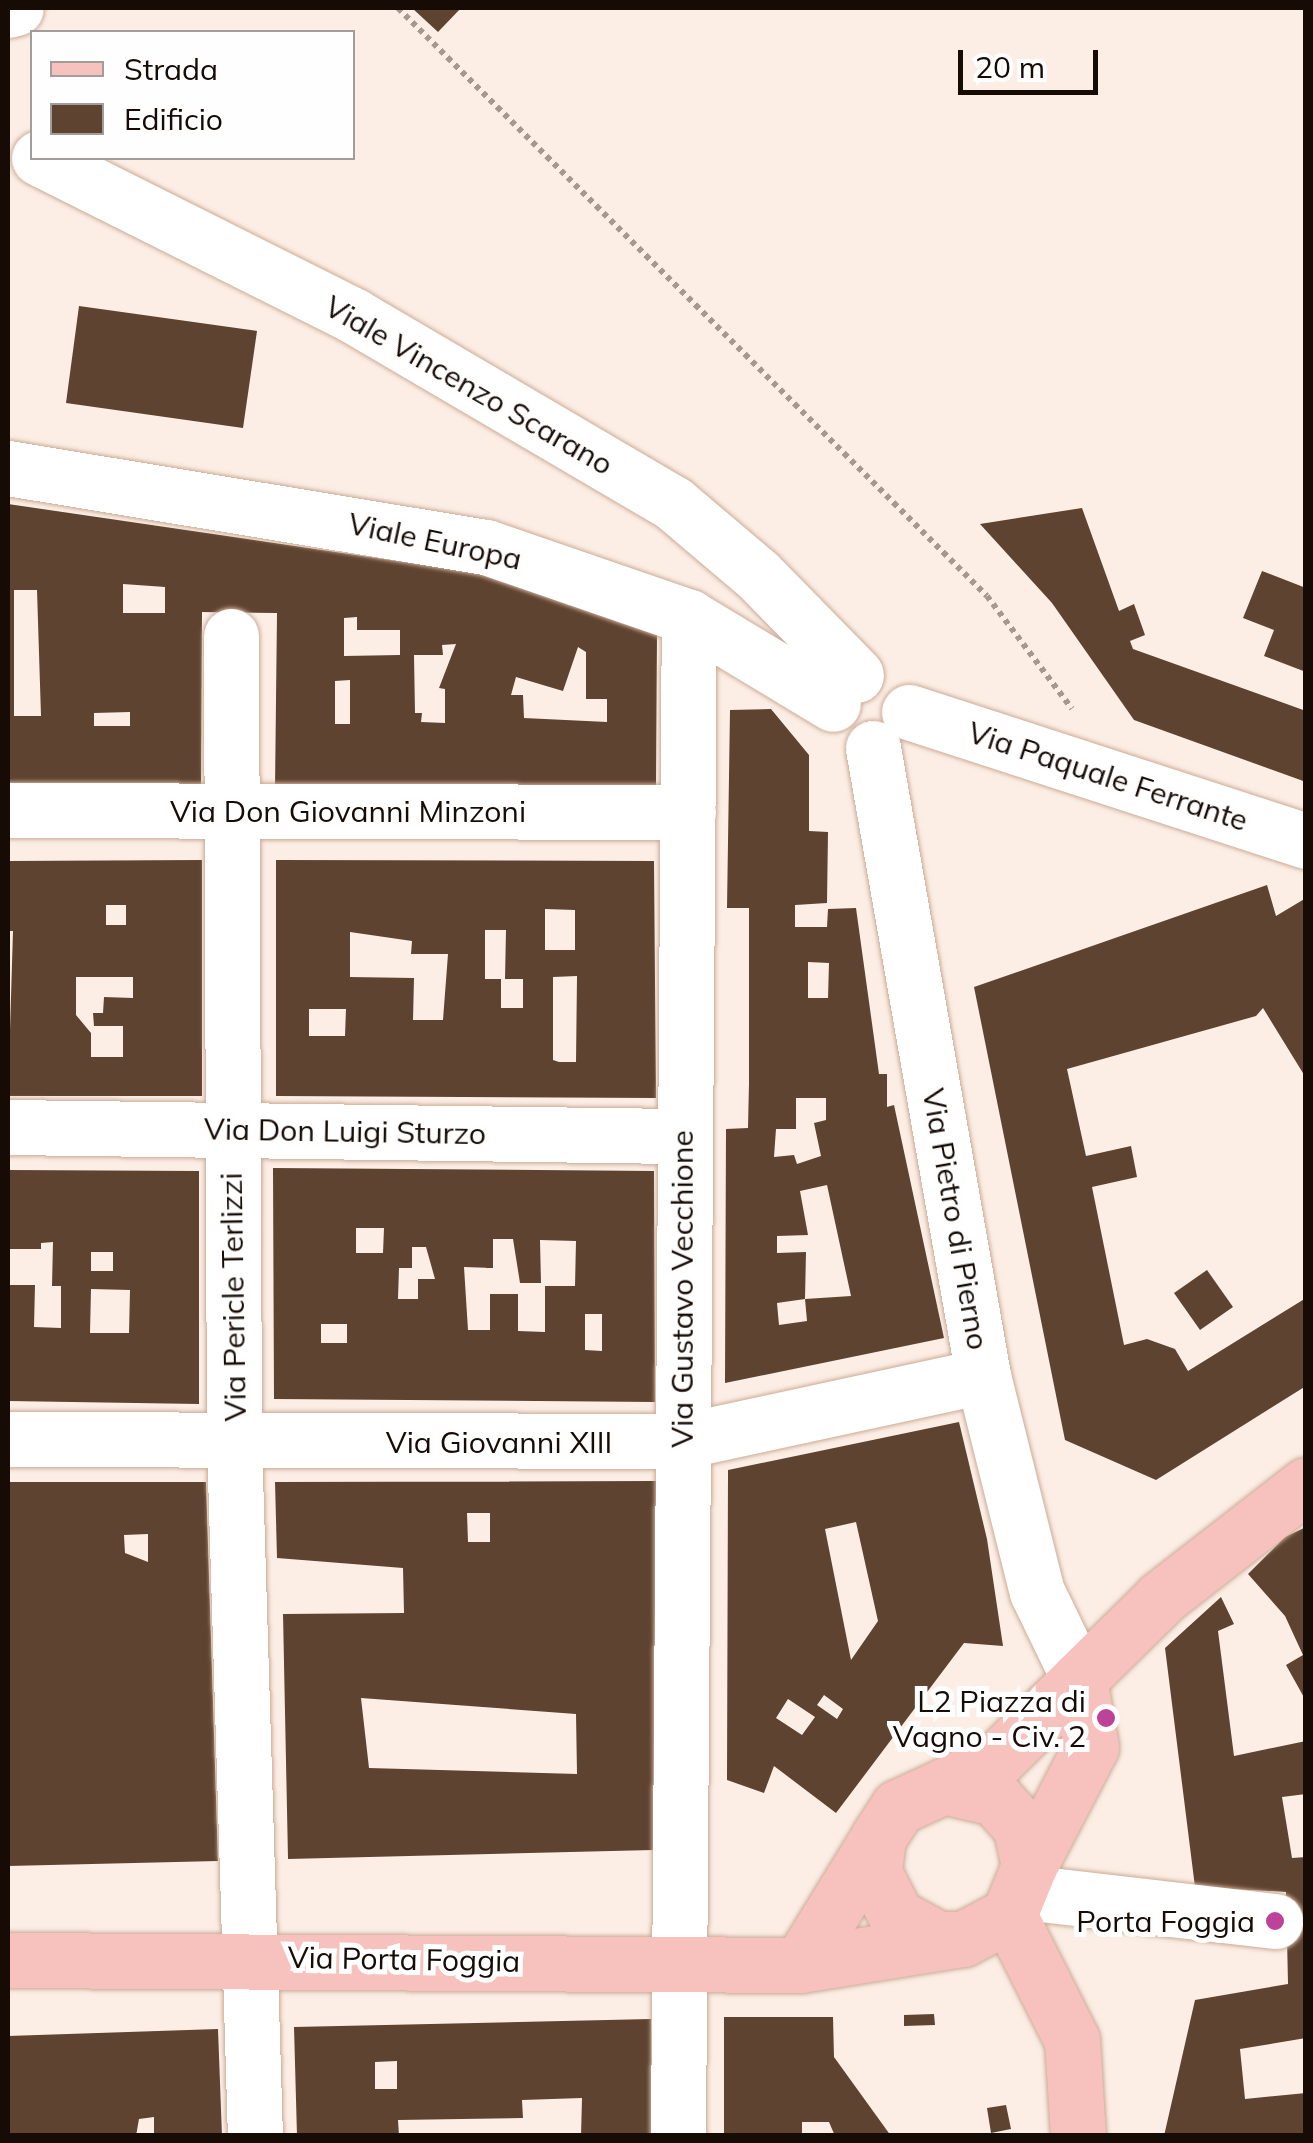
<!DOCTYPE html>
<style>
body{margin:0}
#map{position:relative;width:1313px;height:2143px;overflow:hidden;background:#fceee5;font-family:Mulish,sans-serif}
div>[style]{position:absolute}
.building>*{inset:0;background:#5e4330}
.path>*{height:6px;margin-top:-3px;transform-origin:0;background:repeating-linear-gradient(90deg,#a59890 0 5px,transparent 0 10px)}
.roads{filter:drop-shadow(0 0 2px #cbab96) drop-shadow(0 0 2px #cbab96)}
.minor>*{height:55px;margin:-27.5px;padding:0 27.5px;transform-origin:27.5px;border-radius:27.5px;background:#fff}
.major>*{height:55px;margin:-27.5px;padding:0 27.5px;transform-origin:27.5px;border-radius:27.5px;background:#f7c1be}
.dots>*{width:28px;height:28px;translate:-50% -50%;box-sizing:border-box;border:5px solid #fefefe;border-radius:50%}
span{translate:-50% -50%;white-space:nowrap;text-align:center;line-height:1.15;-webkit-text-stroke:10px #fefefe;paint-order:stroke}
.street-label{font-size:30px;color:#160b05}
.poi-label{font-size:30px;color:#160b05}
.right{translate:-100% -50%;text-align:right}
.frame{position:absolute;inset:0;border:10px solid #160b05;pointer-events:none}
.legend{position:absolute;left:30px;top:30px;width:325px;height:130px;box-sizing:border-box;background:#fefefe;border:2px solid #a19d9a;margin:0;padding:12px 18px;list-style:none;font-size:30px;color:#160b05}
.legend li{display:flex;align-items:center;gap:20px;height:50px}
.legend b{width:50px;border:2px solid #a19d9a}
.scale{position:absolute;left:958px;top:50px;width:140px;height:45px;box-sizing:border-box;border:5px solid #160b05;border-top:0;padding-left:12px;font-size:30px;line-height:35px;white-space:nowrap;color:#160b05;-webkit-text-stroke:8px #fefefe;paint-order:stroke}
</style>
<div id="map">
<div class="building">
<div style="clip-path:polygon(412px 8px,461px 8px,438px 32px)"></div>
<div style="clip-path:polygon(79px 306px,257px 331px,243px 428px,66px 403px)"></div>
<div style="clip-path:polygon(evenodd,8px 504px,479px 573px,657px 633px,656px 788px,275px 788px,277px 613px,202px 612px,201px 788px,8px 788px,8px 504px,123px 584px,165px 587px,165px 613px,123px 613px,123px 584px,8px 504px,14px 590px,37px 590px,41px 716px,14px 716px,14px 590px,8px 504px,357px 617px,357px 630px,400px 630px,400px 655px,344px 656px,344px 618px,357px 617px,8px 504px,456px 644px,439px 688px,445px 689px,445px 723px,421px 722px,422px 713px,415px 713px,414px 655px,443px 655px,442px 645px,456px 644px,8px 504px,578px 647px,586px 652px,586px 699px,607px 699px,607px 722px,524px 718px,523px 695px,511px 695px,516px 677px,563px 691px,578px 647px,8px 504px,350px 680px,350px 724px,335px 724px,335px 681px,350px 680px,8px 504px,130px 712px,130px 726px,94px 726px,94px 713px,130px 712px)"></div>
<div style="clip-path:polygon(1082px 508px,1119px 611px,1134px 604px,1145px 635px,1130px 641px,1133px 649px,1306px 711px,1306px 782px,1134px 720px,1052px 603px,980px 524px)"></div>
<div style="clip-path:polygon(1262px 571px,1306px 588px,1306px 672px,1264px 656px,1274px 630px,1243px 618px)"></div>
<div style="clip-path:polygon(evenodd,771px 709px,809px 755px,809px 831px,828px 832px,827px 903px,795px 905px,795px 927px,827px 927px,828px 909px,856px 908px,879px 1074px,887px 1074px,887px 1107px,894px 1105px,944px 1338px,725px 1383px,726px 1129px,748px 1128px,749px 1083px,749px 908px,727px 908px,730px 710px,771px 709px,808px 962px,829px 963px,828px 998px,808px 998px,808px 962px,771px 709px,796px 1098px,826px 1098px,826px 1120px,814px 1123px,821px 1156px,797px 1164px,794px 1155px,774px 1157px,776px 1129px,796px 1129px,796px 1098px,771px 709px,827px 1185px,851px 1296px,805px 1299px,806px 1252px,777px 1253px,777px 1236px,808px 1235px,800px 1191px,827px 1185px,771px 709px,805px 1299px,807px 1321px,779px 1325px,777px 1303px,805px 1299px)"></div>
<div style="clip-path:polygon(evenodd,202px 860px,202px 1096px,8px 1096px,13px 931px,8px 931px,8px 861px,202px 860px,106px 905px,126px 905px,126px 925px,106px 925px,106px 905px,202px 860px,76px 977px,133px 977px,133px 998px,104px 997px,103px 1013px,93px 1013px,94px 1026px,123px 1026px,123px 1057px,91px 1057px,91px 1033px,76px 1015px,76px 977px)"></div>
<div style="clip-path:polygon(evenodd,276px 860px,654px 861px,656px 1098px,276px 1096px,276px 860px,545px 909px,575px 910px,575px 950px,545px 950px,545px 909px,276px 860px,485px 930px,506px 930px,505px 979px,523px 979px,523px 1008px,501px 1008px,501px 979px,485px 979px,485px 930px,276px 860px,350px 932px,412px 941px,411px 954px,448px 954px,443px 1020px,413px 1020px,414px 978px,350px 977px,350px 932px,276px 860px,577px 976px,576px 1062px,559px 1062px,553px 1060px,553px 977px,577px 976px,276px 860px,309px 1009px,346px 1009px,345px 1036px,309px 1036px,309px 1009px)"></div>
<div style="clip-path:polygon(1267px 885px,1276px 916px,1306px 898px,1306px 1078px,1263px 1008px,1256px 1016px,1067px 1069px,1086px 1156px,1131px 1146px,1137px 1177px,1092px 1187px,1124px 1345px,1147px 1339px,1175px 1349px,1188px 1371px,1306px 1298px,1306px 1386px,1156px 1480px,1065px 1440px,974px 987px)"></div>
<div style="clip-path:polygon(evenodd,273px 1168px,654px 1171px,655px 1402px,274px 1399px,273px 1168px,356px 1228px,384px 1228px,383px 1253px,356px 1253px,356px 1228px,273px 1168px,493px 1239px,513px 1239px,520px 1283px,541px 1283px,540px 1240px,576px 1241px,575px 1286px,545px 1286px,545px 1332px,518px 1331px,518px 1294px,490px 1294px,490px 1330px,468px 1330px,464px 1267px,493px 1268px,493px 1239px,273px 1168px,412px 1247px,426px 1247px,435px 1279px,418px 1279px,418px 1299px,398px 1299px,399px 1268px,412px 1268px,412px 1247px,273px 1168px,585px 1314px,602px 1314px,602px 1351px,585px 1350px,585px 1314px,273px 1168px,321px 1324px,347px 1324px,347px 1343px,321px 1343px,321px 1324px)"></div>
<div style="clip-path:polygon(evenodd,8px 1170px,199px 1171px,199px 1404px,8px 1401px,8px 1285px,35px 1285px,34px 1327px,61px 1328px,61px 1286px,52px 1286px,53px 1242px,41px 1243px,41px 1249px,8px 1249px,8px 1170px,91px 1252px,113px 1252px,113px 1271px,91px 1271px,91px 1252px,8px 1170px,91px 1289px,130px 1290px,129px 1333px,90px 1333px,91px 1289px)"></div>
<div style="clip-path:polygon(1207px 1270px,1233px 1307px,1200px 1330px,1174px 1293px)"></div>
<div style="clip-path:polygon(evenodd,959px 1422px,987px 1539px,1003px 1646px,964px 1643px,836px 1813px,774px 1766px,764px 1793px,727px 1780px,728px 1470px,959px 1422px,856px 1522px,878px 1621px,851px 1660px,825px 1529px,856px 1522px,959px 1422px,824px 1695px,843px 1709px,837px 1719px,817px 1705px,824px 1695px,959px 1422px,788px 1699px,815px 1717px,802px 1735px,776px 1718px,788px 1699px)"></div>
<div style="clip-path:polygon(evenodd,656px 1481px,653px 1850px,288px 1859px,283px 1614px,404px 1613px,403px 1568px,277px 1558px,275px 1482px,656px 1481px,467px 1513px,490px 1513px,490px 1542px,468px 1542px,467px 1513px,656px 1481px,361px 1698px,576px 1714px,577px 1774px,369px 1768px,361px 1698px)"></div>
<div style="clip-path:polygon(evenodd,8px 1482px,206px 1482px,218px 1861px,8px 1866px,8px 1482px,148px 1534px,148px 1562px,125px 1553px,124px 1535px,148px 1534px)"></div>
<div style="clip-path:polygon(1306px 1527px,1306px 1701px,1286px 1665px,1303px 1655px,1285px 1616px,1248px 1574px,1285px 1537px)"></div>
<div style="clip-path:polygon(1221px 1597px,1234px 1624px,1218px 1631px,1234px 1756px,1306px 1741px,1306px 1794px,1282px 1797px,1292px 1858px,1306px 1857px,1306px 2038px,1240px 2049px,1245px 2099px,1306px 2093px,1306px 2136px,1164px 2136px,1195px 2000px,1288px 1984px,1286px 1892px,1195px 1887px,1165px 1648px)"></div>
<div style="clip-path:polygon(934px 2014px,935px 2025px,904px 2026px,904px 2015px)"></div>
<div style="clip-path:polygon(724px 2017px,833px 2017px,834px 2057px,891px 2136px,835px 2136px,829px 2122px,802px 2122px,802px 2136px,724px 2136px)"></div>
<div style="clip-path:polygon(evenodd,651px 2019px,652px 2136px,581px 2136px,582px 2098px,522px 2100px,523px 2118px,398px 2120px,399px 2136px,297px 2136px,294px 2027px,651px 2019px,397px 2061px,397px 2089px,375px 2089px,375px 2062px,397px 2061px)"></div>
<div style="clip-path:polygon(218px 2029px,222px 2136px,154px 2136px,154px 2117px,139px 2119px,136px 2136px,8px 2136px,8px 2036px)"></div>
<div style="clip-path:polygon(1006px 2105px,1011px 2129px,991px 2133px,987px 2108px)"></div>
</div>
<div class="path">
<div style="left:398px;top:8px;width:832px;rotate:44.95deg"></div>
<div style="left:987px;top:596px;width:141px;rotate:53deg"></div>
</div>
<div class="roads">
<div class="minor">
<div style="left:8px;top:10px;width:8px;rotate:-14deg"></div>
<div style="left:39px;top:158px;width:352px;rotate:26.6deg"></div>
<div style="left:354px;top:316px;width:370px;rotate:30.4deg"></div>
<div style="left:673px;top:503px;width:111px;rotate:40.3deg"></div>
<div style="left:758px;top:575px;width:140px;rotate:45.6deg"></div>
<div style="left:8px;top:468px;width:484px;rotate:9.4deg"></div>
<div style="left:486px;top:547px;width:215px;rotate:19deg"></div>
<div style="left:689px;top:617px;width:168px;rotate:31.1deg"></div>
<div style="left:231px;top:636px;width:806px;rotate:89.79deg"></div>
<div style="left:234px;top:1442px;width:694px;rotate:88.27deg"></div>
<div style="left:909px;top:712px;width:417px;rotate:18deg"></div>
<div style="left:873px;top:748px;width:638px;rotate:80.06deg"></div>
<div style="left:983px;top:1376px;width:223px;rotate:76deg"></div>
<div style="left:1037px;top:1592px;width:97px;rotate:64.2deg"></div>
<div style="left:8px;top:810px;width:680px;rotate:0.17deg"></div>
<div style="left:8px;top:1127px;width:674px;rotate:0.77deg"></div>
<div style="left:8px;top:1439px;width:674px;rotate:0.17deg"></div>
<div style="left:682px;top:1441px;width:308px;rotate:-12.2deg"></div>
<div style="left:1024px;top:1892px;width:253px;rotate:6.6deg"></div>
<div style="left:678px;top:2136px;width:1519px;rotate:-89.59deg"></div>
</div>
<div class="major">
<div style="left:944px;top:1786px;width:59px;rotate:-26.1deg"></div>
<div style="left:997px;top:1760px;width:231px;rotate:-44.6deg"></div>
<div style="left:1161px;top:1598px;width:184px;rotate:-37.9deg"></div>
<div style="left:1029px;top:1866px;width:134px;rotate:-62.5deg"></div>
<div style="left:1091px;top:1747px;width:69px;rotate:-100deg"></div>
<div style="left:1009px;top:1915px;width:140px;rotate:63.3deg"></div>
<div style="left:1072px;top:2040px;width:96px;rotate:86.4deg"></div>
<div style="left:8px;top:1960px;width:792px;rotate:0.36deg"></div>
<div style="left:800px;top:1965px;width:165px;rotate:-9.1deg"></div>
<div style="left:963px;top:1939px;width:52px;rotate:-27.6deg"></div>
<div style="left:1009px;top:1915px;width:53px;rotate:-67.8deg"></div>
<div style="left:1029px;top:1866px;width:40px;rotate:-102deg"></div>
<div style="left:1021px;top:1827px;width:39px;rotate:-132deg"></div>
<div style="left:995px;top:1798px;width:52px;rotate:-166.8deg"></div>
<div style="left:944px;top:1786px;width:51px;rotate:155.5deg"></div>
<div style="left:898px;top:1807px;width:37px;rotate:123deg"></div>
<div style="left:878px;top:1838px;width:35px;rotate:97deg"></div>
<div style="left:874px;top:1873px;width:48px;rotate:62.9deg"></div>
<div style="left:896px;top:1916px;width:48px;rotate:28.7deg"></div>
<div style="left:938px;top:1939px;width:25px"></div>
<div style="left:800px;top:1965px;width:149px;rotate:-58.4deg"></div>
</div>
</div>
<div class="dots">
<div style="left:1106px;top:1718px;background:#bc4397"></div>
<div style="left:1275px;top:1921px;background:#bc4397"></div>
</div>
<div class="street-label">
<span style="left:469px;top:385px;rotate:30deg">Viale Vincenzo Scarano</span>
<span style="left:435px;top:541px;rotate:12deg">Viale Europa</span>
<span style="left:1108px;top:776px;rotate:18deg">Via Paquale Ferrante</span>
<span style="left:348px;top:811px">Via Don Giovanni Minzoni</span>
<span style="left:345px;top:1131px;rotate:1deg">Via Don Luigi Sturzo</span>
<span style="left:956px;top:1219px;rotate:80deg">Via Pietro di Pierno</span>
<span style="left:682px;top:1289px;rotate:-90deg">Via Gustavo Vecchione</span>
<span style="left:233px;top:1297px;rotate:-91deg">Via Pericle Terlizzi</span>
<span style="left:499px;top:1442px">Via Giovanni XIII</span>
<span style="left:404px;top:1959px;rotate:1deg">Via Porta Foggia</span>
</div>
<div class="poi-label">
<span class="right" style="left:1086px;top:1718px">L2 Piazza di<br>Vagno - Civ. 2</span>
<span class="right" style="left:1255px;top:1921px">Porta Foggia</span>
</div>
<div class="frame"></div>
<ul class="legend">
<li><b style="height:12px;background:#f7c1be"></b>Strada</li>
<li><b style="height:28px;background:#5e4330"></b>Edificio</li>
</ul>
<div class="scale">20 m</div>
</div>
